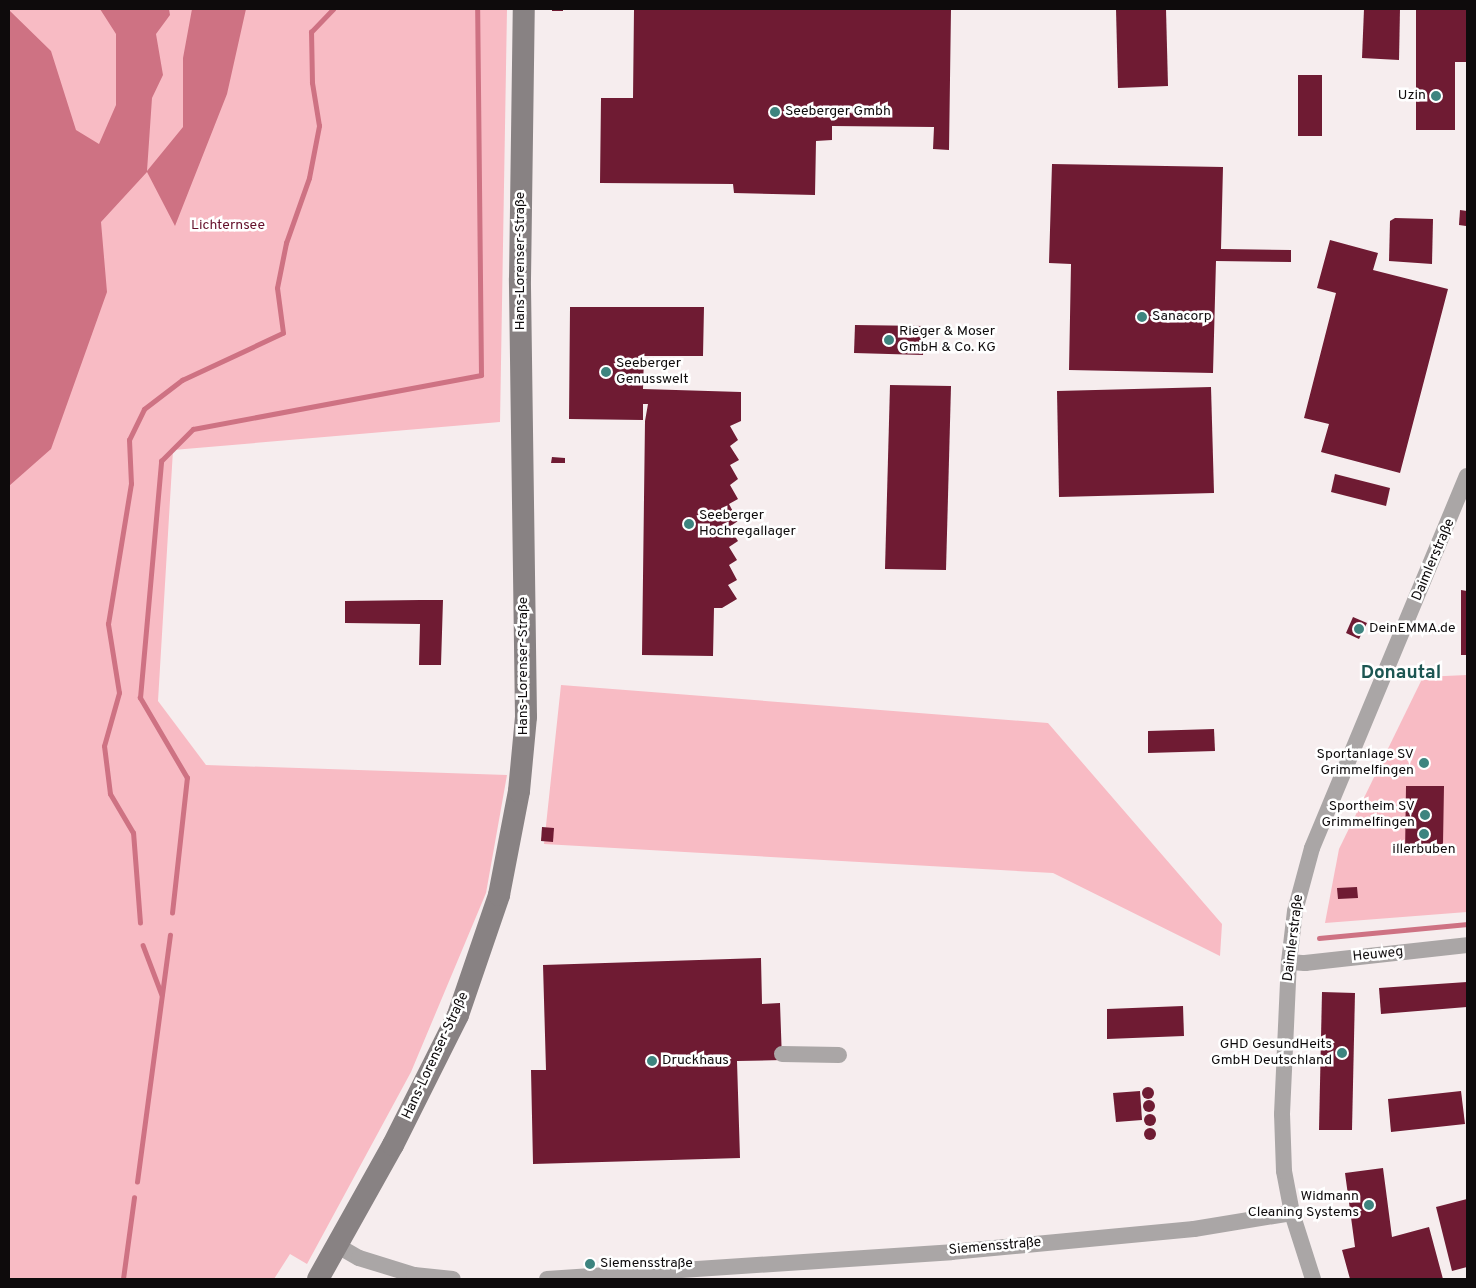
<!DOCTYPE html>
<meta charset="utf-8">
<style>
body{margin:0}
#map{position:relative;width:1476px;height:1288px;overflow:hidden;background:#f6edee;font-family:Overpass,sans-serif}
div>[style]{position:absolute}
.green>*{inset:0;background:#f8bbc4}
.water>*{inset:0;background:#ce7283}
.stream>*{height:4.5px;margin:-2.25px;padding:0 2.25px;transform-origin:2.25px;border-radius:2.25px;background:#ce7283}
.building>*{inset:0;background:#6f1b33}
.round{border-radius:50%}
.street>*{height:16px;margin:-8px;padding:0 8px;transform-origin:8px;border-radius:8px;background:#aaa6a6}
.secondary>*{height:22px;margin:-11px;padding:0 11px;transform-origin:11px;border-radius:11px;background:#888283}
.dots>*{width:14px;height:14px;translate:-50% -50%;box-sizing:border-box;border:2px solid #fff;border-radius:50%}
span{translate:-50% -50%;white-space:nowrap;text-align:center;line-height:1.15;-webkit-text-stroke:5px #fff;paint-order:stroke}
.poi-label{font-size:14px;color:#0e0b0c}
.right{translate:-100% -50%;text-align:right}
.left{translate:0 -50%;text-align:left}
.park-label{font-size:14px;color:#65102b}
.street-label{font-size:14px;color:#0e0b0c}
.district-label{font-size:19px;color:#1c5652;font-weight:700}
.frame{position:absolute;inset:0;border:10px solid #0e0b0c;pointer-events:none}
</style>
<div id="map">
<div class="green">
<div style="clip-path:polygon(9px 9px,507px 9px,500px 422px,173px 450px,158px 701px,206px 765px,507px 775px,486px 893px,411px 1072px,307px 1264px,290px 1254px,274px 1279px,9px 1279px)"></div>
<div style="clip-path:polygon(1467px 675px,1467px 912px,1325px 923px,1339px 849px,1423px 677px)"></div>
<div style="clip-path:polygon(561px 685px,1048px 723px,1222px 924px,1220px 956px,1053px 873px,544px 844px)"></div>
</div>
<div class="water">
<div style="clip-path:polygon(100px 9px,169px 9px,170px 15px,156px 34px,163px 75px,152px 98px,147px 171px,183px 127px,183px 58px,192px 9px,246px 9px,227px 94px,175px 226px,147px 172px,101px 222px,107px 292px,51px 449px,9px 486px,9px 10px,51px 51px,76px 130px,99px 144px,116px 105px,116px 34px)"></div>
</div>
<div class="stream">
<div style="left:172px;top:913px;width:136px;rotate:-83.7deg"></div>
<div style="left:187px;top:778px;width:93px;rotate:-120.4deg"></div>
<div style="left:140px;top:698px;width:238px;rotate:-84.9deg"></div>
<div style="left:161px;top:461px;width:45px;rotate:-45deg"></div>
<div style="left:193px;top:429px;width:293px;rotate:-10.6deg"></div>
<div style="left:481px;top:375px;width:366px;rotate:-90.6deg"></div>
<div style="left:140px;top:923px;width:90px;rotate:-94.4deg"></div>
<div style="left:133px;top:833px;width:45px;rotate:-120.5deg"></div>
<div style="left:110px;top:794px;width:48px;rotate:-97.1deg"></div>
<div style="left:104px;top:746px;width:55px;rotate:-74.2deg"></div>
<div style="left:119px;top:693px;width:70px;rotate:-99.1deg"></div>
<div style="left:108px;top:624px;width:142px;rotate:-80.7deg"></div>
<div style="left:131px;top:484px;width:44px;rotate:-92.6deg"></div>
<div style="left:129px;top:440px;width:34px;rotate:-64deg"></div>
<div style="left:144px;top:409px;width:48px;rotate:-37.3deg"></div>
<div style="left:182px;top:380px;width:111px;rotate:-25deg"></div>
<div style="left:283px;top:333px;width:45px;rotate:-97.6deg"></div>
<div style="left:277px;top:288px;width:46px;rotate:-78.7deg"></div>
<div style="left:286px;top:243px;width:69px;rotate:-70.5deg"></div>
<div style="left:309px;top:178px;width:53px;rotate:-79.1deg"></div>
<div style="left:319px;top:126px;width:44px;rotate:-99.2deg"></div>
<div style="left:312px;top:83px;width:51px;rotate:-91.1deg"></div>
<div style="left:311px;top:32px;width:32px;rotate:-46deg"></div>
<div style="left:1319px;top:938px;width:149px;rotate:-5.4deg"></div>
<div style="left:143px;top:945px;width:53px;rotate:69.2deg"></div>
<div style="left:137px;top:1182px;width:249px;rotate:-82.4deg"></div>
<div style="left:123px;top:1279px;width:82px;rotate:-82.3deg"></div>
</div>
<div class="building">
<div style="clip-path:polygon(552px 9px,563px 9px,563px 11px,552px 11px)"></div>
<div style="clip-path:polygon(634px 9px,951px 9px,949px 150px,933px 149px,934px 127px,832px 126px,832px 140px,816px 141px,815px 195px,734px 193px,733px 184px,600px 183px,601px 98px,633px 98px)"></div>
<div style="clip-path:polygon(1116px 9px,1166px 9px,1168px 86px,1118px 88px)"></div>
<div style="clip-path:polygon(1364px 9px,1400px 9px,1399px 60px,1362px 58px)"></div>
<div style="clip-path:polygon(1416px 9px,1467px 9px,1467px 62px,1455px 62px,1455px 130px,1416px 130px)"></div>
<div style="clip-path:polygon(1298px 75px,1322px 75px,1322px 136px,1298px 136px)"></div>
<div style="clip-path:polygon(1052px 164px,1223px 167px,1221px 249px,1291px 250px,1291px 262px,1216px 261px,1213px 373px,1069px 370px,1071px 264px,1049px 263px)"></div>
<div style="clip-path:polygon(1460px 210px,1467px 211px,1466px 226px,1459px 225px)"></div>
<div style="clip-path:polygon(1395px 218px,1433px 219px,1432px 264px,1389px 261px,1390px 221px)"></div>
<div style="clip-path:polygon(1330px 240px,1378px 253px,1373px 270px,1448px 289px,1400px 473px,1321px 452px,1329px 424px,1304px 418px,1336px 293px,1317px 288px)"></div>
<div style="clip-path:polygon(570px 307px,704px 307px,703px 356px,644px 356px,643px 389px,741px 392px,741px 421px,730px 426px,738px 440px,730px 446px,739px 460px,730px 465px,738px 479px,730px 485px,738px 499px,729px 504px,738px 521px,729px 527px,738px 541px,729px 547px,737px 560px,729px 565px,737px 580px,728px 585px,737px 599px,722px 608px,714px 608px,713px 656px,642px 655px,645px 421px,648px 404px,643px 404px,643px 420px,569px 419px)"></div>
<div style="clip-path:polygon(855px 325px,924px 326px,923px 355px,854px 353px)"></div>
<div style="clip-path:polygon(890px 385px,951px 386px,946px 570px,885px 569px)"></div>
<div style="clip-path:polygon(1211px 387px,1214px 493px,1059px 497px,1057px 391px)"></div>
<div style="clip-path:polygon(552px 457px,565px 458px,565px 463px,551px 463px)"></div>
<div style="clip-path:polygon(1335px 474px,1390px 488px,1386px 506px,1331px 492px)"></div>
<div style="clip-path:polygon(1461px 590px,1467px 591px,1467px 655px,1461px 655px)"></div>
<div style="clip-path:polygon(420px 600px,443px 600px,441px 665px,419px 665px,420px 624px,345px 623px,345px 601px)"></div>
<div style="clip-path:polygon(1353px 617px,1367px 623px,1359px 639px,1346px 633px)"></div>
<div style="clip-path:polygon(1214px 729px,1215px 751px,1148px 753px,1148px 731px)"></div>
<div style="clip-path:polygon(1406px 786px,1444px 786px,1443px 844px,1438px 844px,1438px 854px,1405px 854px)"></div>
<div style="clip-path:polygon(542px 827px,554px 828px,553px 842px,541px 841px)"></div>
<div style="clip-path:polygon(1357px 887px,1358px 898px,1338px 899px,1337px 888px)"></div>
<div style="clip-path:polygon(761px 958px,762px 1004px,780px 1003px,782px 1060px,737px 1061px,740px 1158px,533px 1164px,531px 1070px,546px 1070px,543px 965px)"></div>
<div style="clip-path:polygon(1467px 982px,1467px 1007px,1381px 1014px,1379px 988px)"></div>
<div style="clip-path:polygon(1322px 992px,1355px 993px,1352px 1130px,1319px 1130px)"></div>
<div style="clip-path:polygon(1183px 1006px,1184px 1036px,1107px 1039px,1107px 1009px)"></div>
<div class="round" style="left:1142px;top:1087px;width:12px;height:12px"></div>
<div style="clip-path:polygon(1140px 1091px,1142px 1120px,1116px 1122px,1113px 1093px)"></div>
<div style="clip-path:polygon(1461px 1091px,1465px 1124px,1391px 1132px,1388px 1099px)"></div>
<div class="round" style="left:1143px;top:1100px;width:12px;height:12px"></div>
<div class="round" style="left:1144px;top:1114px;width:12px;height:12px"></div>
<div class="round" style="left:1144px;top:1128px;width:12px;height:12px"></div>
<div style="clip-path:polygon(1383px 1168px,1392px 1237px,1429px 1227px,1443px 1279px,1350px 1279px,1342px 1250px,1355px 1247px,1345px 1173px)"></div>
<div style="clip-path:polygon(1467px 1199px,1467px 1267px,1452px 1271px,1436px 1207px)"></div>
</div>
<div class="street">
<div style="left:1289px;top:962px;width:16px;rotate:4deg"></div>
<div style="left:1305px;top:963px;width:163px;rotate:-6.3deg"></div>
<div style="left:782px;top:1054px;width:57px;rotate:1deg"></div>
<div style="left:338px;top:1246px;width:24px;rotate:30deg"></div>
<div style="left:359px;top:1258px;width:58px;rotate:17.2deg"></div>
<div style="left:414px;top:1275px;width:39px;rotate:6deg"></div>
<div style="left:547px;top:1279px;width:405px;rotate:-3.8deg"></div>
<div style="left:951px;top:1252px;width:244px;rotate:-5.4deg"></div>
<div style="left:1194px;top:1229px;width:99px;rotate:-9.3deg"></div>
<div style="left:1313px;top:1279px;width:69px;rotate:-107.7deg"></div>
<div style="left:1292px;top:1213px;width:43px;rotate:-100.8deg"></div>
<div style="left:1284px;top:1171px;width:57px;rotate:-92deg"></div>
<div style="left:1282px;top:1114px;width:152px;rotate:-87.4deg"></div>
<div style="left:1289px;top:962px;width:51px;rotate:-83.3deg"></div>
<div style="left:1295px;top:911px;width:65px;rotate:-74.9deg"></div>
<div style="left:1312px;top:848px;width:403px;rotate:-67.4deg"></div>
</div>
<div class="secondary">
<div style="left:318px;top:1279px;width:154px;rotate:-60.8deg"></div>
<div style="left:393px;top:1145px;width:145px;rotate:-63.4deg"></div>
<div style="left:458px;top:1015px;width:127px;rotate:-71.1deg"></div>
<div style="left:499px;top:895px;width:106px;rotate:-79.1deg"></div>
<div style="left:519px;top:791px;width:74px;rotate:-84.6deg"></div>
<div style="left:526px;top:717px;width:438px;rotate:-90.8deg"></div>
<div style="left:520px;top:279px;width:270px;rotate:-89.2deg"></div>
</div>
<div class="dots">
<div style="left:1436px;top:96px;background:#3d847f"></div>
<div style="left:775px;top:112px;background:#3d847f"></div>
<div style="left:1142px;top:317px;background:#3d847f"></div>
<div style="left:889px;top:340px;background:#3d847f"></div>
<div style="left:606px;top:372px;background:#3d847f"></div>
<div style="left:689px;top:524px;background:#3d847f"></div>
<div style="left:1359px;top:629px;background:#3d847f"></div>
<div style="left:1424px;top:763px;background:#3d847f"></div>
<div style="left:1425px;top:815px;background:#3d847f"></div>
<div style="left:1424px;top:834px;background:#3d847f"></div>
<div style="left:1342px;top:1053px;background:#3d847f"></div>
<div style="left:652px;top:1061px;background:#3d847f"></div>
<div style="left:1369px;top:1205px;background:#3d847f"></div>
<div style="left:590px;top:1264px;background:#3d847f"></div>
</div>
<div class="poi-label">
<span class="right" style="left:1426px;top:96px">Uzin</span>
<span class="left" style="left:785px;top:112px">Seeberger Gmbh</span>
<span class="left" style="left:1152px;top:317px">Sanacorp</span>
<span class="left" style="left:899px;top:340px">Rieger &amp; Moser<br>GmbH &amp; Co. KG</span>
<span class="left" style="left:616px;top:372px">Seeberger<br>Genusswelt</span>
<span class="left" style="left:699px;top:524px">Seeberger<br>Hochregallager</span>
<span class="left" style="left:1369px;top:629px">DeinEMMA.de</span>
<span class="right" style="left:1414px;top:763px">Sportanlage SV<br>Grimmelfingen</span>
<span class="right" style="left:1415px;top:815px">Sportheim SV<br>Grimmelfingen</span>
<span style="left:1424px;top:850px">illerbuben</span>
<span class="right" style="left:1332px;top:1053px">GHD GesundHeits<br>GmbH Deutschland</span>
<span class="left" style="left:662px;top:1061px">Druckhaus</span>
<span class="right" style="left:1359px;top:1205px">Widmann<br>Cleaning Systems</span>
<span class="left" style="left:600px;top:1264px">Siemensstraße</span>
</div>
<div class="park-label">
<span style="left:228px;top:226px">Lichternsee</span>
</div>
<div class="street-label">
<span style="left:521px;top:261px;rotate:-90deg">Hans-Lorenser-Straße</span>
<span style="left:1434px;top:560px;rotate:-67deg">Daimlerstraße</span>
<span style="left:524px;top:666px;rotate:-90deg">Hans-Lorenser-Straße</span>
<span style="left:1294px;top:938px;rotate:-83deg">Daimlerstraße</span>
<span style="left:1378px;top:955px;rotate:-6deg">Heuweg</span>
<span style="left:436px;top:1056px;rotate:-65deg">Hans-Lorenser-Straße</span>
<span style="left:995px;top:1247px;rotate:-5deg">Siemensstraße</span>
</div>
<div class="district-label">
<span style="left:1401px;top:674px">Donautal</span>
</div>
<div class="frame"></div>
</div>
